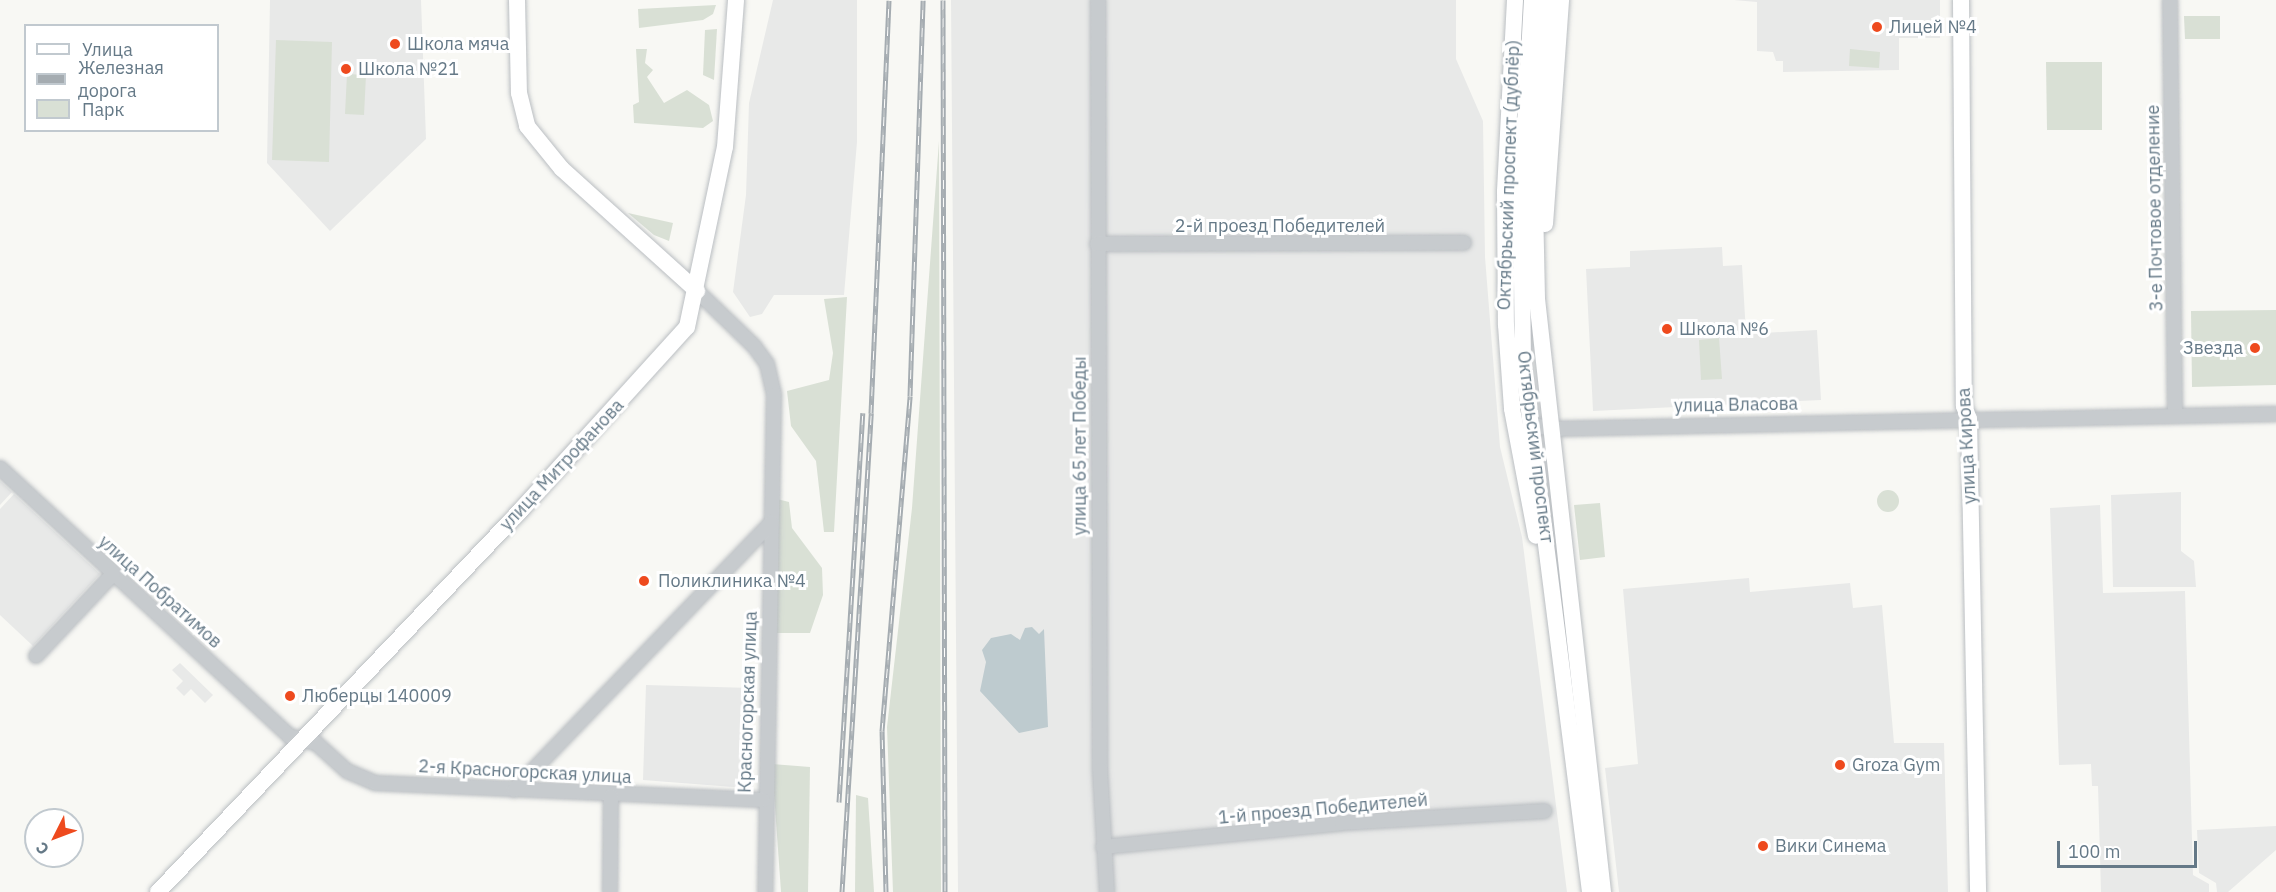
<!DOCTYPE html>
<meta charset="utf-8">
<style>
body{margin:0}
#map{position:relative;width:2276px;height:892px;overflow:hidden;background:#f8f8f4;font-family:"IBM Plex Sans",sans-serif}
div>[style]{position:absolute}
.built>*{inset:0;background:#e8e9e8}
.green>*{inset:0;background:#d9e0d5}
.round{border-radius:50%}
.water>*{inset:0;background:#becbcf}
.roads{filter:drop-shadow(0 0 2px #babec2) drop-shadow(0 0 2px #babec2)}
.minor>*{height:14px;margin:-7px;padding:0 7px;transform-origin:7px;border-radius:7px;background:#c7cbce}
.major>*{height:16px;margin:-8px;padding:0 8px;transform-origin:8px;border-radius:8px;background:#fff}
.rail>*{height:5px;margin-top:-2.5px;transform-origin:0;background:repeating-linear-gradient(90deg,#fff 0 9px,#a5acb1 0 18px);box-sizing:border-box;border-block:2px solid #a5acb1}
.dots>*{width:16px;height:16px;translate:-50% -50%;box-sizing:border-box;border:3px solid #fff;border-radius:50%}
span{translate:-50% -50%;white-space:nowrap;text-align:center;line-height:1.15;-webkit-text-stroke:6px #fff;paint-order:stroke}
.poi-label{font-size:18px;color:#657987}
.left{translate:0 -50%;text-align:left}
.right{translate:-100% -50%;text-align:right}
.street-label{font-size:18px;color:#657987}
.legend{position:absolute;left:24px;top:24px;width:195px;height:108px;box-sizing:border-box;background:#fff;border:2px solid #c1c9cf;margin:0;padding:8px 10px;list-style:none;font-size:18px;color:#657987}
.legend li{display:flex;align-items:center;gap:12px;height:30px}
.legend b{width:30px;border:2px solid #c1c9cf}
.north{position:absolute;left:24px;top:808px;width:60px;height:60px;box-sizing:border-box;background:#fff;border:2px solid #c1c9cf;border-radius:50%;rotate:228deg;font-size:16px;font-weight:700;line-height:24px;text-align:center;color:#657987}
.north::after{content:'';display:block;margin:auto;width:21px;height:27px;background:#ee4a1e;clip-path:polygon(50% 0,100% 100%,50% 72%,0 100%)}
.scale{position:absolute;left:2057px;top:841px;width:140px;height:27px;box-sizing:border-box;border:3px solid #657987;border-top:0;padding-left:8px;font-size:18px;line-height:21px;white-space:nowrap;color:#657987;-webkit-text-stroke:4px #fff;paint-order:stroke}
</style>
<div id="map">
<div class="built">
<div style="clip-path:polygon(270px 0,421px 0,426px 139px,330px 231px,267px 163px)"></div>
<div style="clip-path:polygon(773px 0,857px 0,857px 142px,844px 295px,774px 295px,762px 314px,750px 317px,733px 292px,746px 195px,749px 103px)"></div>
<div style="clip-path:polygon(951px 0,1456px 0,1456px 59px,1483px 121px,1485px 257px,1500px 447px,1522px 537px,1567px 892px,958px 892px)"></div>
<div style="clip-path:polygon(1734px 0,1940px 0,1940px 38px,1899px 38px,1899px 70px,1783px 72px,1783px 61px,1776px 61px,1773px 52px,1757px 51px,1757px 2px)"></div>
<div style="clip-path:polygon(1722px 247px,1723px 266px,1742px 265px,1746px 334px,1817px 330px,1821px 400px,1593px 411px,1586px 269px,1630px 267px,1630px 251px)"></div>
<div style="clip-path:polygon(0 481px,12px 492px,0 505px)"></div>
<div style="clip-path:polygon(2181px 492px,2181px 551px,2194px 561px,2196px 587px,2113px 587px,2111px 495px)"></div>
<div style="clip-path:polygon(14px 494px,100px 574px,33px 646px,0 615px,0 509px)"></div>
<div style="clip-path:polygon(2100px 505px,2103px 593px,2185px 591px,2193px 875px,2209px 884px,2209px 892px,2101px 892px,2098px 786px,2092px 786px,2091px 764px,2059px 765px,2050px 508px)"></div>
<div style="clip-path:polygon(1749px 578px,1750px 592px,1850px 583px,1853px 608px,1882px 605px,1894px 743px,1944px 743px,1948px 892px,1619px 892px,1605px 768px,1638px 764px,1623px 589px)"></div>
<div style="clip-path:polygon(180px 663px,213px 695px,205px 703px,191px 689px,184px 696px,176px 688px,183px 681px,172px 670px)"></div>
<div style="clip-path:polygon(646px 685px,751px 688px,746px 788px,643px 780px)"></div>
<div style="clip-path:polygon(2276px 826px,2276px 850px,2228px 892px,2217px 892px,2216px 883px,2199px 873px,2197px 830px)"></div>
</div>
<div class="green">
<div style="clip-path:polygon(716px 5px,713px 14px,703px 20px,639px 28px,638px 9px)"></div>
<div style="clip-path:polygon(2184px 16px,2220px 16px,2220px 39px,2185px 39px)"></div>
<div style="clip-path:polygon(717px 29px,714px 80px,703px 75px,705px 30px)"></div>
<div style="clip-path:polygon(276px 40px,332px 42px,329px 162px,272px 160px)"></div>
<div style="clip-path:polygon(636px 49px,647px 49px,645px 63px,653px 70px,647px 77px,664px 103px,687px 90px,709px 105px,713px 121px,703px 128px,634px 123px,633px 105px,639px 102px)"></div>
<div style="clip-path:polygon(1850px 49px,1880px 52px,1879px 68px,1849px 66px)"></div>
<div style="clip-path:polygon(2046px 62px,2102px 62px,2102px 130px,2047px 130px)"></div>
<div style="clip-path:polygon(347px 74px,366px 75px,364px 115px,345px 114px)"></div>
<div style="clip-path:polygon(939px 141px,941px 892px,893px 892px,887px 727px,912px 508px)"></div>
<div style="clip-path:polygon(628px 213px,673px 223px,669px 241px,654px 235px)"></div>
<div style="clip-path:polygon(847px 297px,834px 532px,824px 532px,816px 461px,791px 426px,787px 391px,829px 380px,833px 353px,824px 299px)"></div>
<div style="clip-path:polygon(2276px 310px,2276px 385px,2192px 387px,2191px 311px)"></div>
<div style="clip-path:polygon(1719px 338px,1722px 379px,1701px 380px,1699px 340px)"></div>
<div class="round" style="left:1877px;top:490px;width:22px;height:22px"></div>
<div style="clip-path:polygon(773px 498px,789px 502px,792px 528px,822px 568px,823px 595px,810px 633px,771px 633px)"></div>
<div style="clip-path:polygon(1600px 503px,1605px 557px,1580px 560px,1574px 505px)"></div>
<div style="clip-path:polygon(772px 764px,810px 767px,808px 892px,781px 892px)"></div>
<div style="clip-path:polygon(856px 795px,868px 798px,874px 892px,855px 892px)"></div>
</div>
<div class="water">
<div style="clip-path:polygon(1032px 627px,1039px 634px,1044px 629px,1048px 727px,1019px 733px,980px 691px,986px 662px,982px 650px,991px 638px,1011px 634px,1020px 640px,1025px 628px)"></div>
</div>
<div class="roads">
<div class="minor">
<div style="left:1098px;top:0;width:770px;rotate:89.85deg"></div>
<div style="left:1100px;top:770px;width:122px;rotate:86.7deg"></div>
<div style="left:2170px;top:0;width:416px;rotate:89.3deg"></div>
<div style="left:1097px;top:244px;width:367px;rotate:-0.2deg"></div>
<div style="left:697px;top:291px;width:79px;rotate:44deg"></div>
<div style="left:754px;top:346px;width:22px;rotate:54deg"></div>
<div style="left:767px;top:364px;width:32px;rotate:77deg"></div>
<div style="left:774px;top:395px;width:497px;rotate:91deg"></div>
<div style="left:1524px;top:422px;width:28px;rotate:15deg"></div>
<div style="left:1551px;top:429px;width:725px;rotate:-1.19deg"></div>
<div style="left:0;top:468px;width:394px;rotate:42.8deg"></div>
<div style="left:289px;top:736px;width:28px;rotate:15deg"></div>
<div style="left:316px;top:743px;width:42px;rotate:42.1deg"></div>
<div style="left:347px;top:771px;width:30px;rotate:23deg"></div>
<div style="left:375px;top:783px;width:388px;rotate:2.5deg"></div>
<div style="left:36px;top:656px;width:112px;rotate:-46.8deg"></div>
<div style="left:514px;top:790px;width:371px;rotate:-46.1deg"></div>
<div style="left:1103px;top:847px;width:240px;rotate:-5.7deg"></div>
<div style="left:1342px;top:823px;width:203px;rotate:-3.4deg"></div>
<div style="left:610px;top:892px;width:96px;rotate:-89.4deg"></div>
</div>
<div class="major">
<div style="left:517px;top:0;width:93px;rotate:88.8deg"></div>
<div style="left:519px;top:93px;width:34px;rotate:76deg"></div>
<div style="left:527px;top:126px;width:55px;rotate:50.9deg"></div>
<div style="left:562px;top:169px;width:182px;rotate:42.1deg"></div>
<div style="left:1515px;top:0;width:192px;rotate:93deg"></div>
<div style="left:1505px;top:192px;width:133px;rotate:89.6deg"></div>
<div style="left:1506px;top:325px;width:84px;rotate:85.9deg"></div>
<div style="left:1512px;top:409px;width:129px;rotate:79.3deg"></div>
<div style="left:1532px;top:0;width:198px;rotate:93.2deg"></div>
<div style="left:1521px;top:198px;width:165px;rotate:89.3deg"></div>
<div style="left:1523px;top:363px;width:533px;rotate:82.78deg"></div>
<div style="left:1546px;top:0;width:203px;rotate:93.1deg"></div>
<div style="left:1535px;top:203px;width:96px;rotate:88.8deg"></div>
<div style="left:1537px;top:299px;width:597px;rotate:83.65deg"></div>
<div style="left:1961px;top:0;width:406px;rotate:89.6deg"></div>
<div style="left:1964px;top:406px;width:14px;rotate:69deg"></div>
<div style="left:1969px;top:419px;width:473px;rotate:88.9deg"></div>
<div style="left:1545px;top:224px;width:225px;rotate:-85.9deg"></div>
<div style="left:158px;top:892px;width:526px;rotate:-46.46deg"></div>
<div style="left:520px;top:511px;width:248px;rotate:-47.8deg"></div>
<div style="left:687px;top:327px;width:184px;rotate:-78.1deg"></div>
<div style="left:725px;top:147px;width:147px;rotate:-85.7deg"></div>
</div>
</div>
<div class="rail">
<div style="left:943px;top:0;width:892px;rotate:89.87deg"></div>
<div style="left:839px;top:802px;width:390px;rotate:-86.5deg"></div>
<div style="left:842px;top:892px;width:480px;rotate:-86.5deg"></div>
<div style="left:871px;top:413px;width:413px;rotate:-87.5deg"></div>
<div style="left:886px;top:892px;width:161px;rotate:-91.4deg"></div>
<div style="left:882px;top:731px;width:336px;rotate:-85.2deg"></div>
<div style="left:910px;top:396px;width:396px;rotate:-88.1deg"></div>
</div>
<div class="dots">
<div style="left:1877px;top:27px;background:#ee4a1e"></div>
<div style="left:395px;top:44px;background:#ee4a1e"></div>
<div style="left:346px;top:69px;background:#ee4a1e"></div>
<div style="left:1667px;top:329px;background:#ee4a1e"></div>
<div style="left:2255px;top:348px;background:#ee4a1e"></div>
<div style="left:644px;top:581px;background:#ee4a1e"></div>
<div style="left:290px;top:696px;background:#ee4a1e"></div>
<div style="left:1840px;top:765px;background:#ee4a1e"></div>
<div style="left:1763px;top:846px;background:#ee4a1e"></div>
</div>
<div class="poi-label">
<span class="left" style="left:1889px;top:27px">Лицей №4</span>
<span class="left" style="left:407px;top:44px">Школа мяча</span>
<span class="left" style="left:358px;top:69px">Школа №21</span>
<span class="left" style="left:1679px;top:329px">Школа №6</span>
<span class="right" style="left:2243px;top:348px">Звезда</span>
<span class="left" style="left:658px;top:581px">Поликлиника №4</span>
<span class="left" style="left:302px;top:696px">Люберцы 140009</span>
<span class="left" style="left:1852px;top:765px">Groza Gym</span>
<span class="left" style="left:1775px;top:846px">Вики Синема</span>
</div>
<div class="street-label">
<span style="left:1509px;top:175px;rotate:-88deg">Октябрьский проспект (дублёр)</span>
<span style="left:2155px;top:208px;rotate:-91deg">3-е Почтовое отделение</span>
<span style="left:1280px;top:226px">2-й проезд Победителей</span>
<span style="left:1736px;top:405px;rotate:-1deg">улица Власова</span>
<span style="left:1080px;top:446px;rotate:-90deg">улица 65 лет Победы</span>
<span style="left:1967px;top:446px;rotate:-93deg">улица Кирова</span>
<span style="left:1535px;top:447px;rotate:83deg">Октябрьский проспект</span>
<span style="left:562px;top:465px;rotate:-47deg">улица Митрофанова</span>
<span style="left:160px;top:592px;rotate:42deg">улица Побратимов</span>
<span style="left:748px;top:702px;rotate:-88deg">Красногорская улица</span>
<span style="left:525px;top:772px;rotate:3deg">2-я Красногорская улица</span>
<span style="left:1323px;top:809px;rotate:-5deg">1-й проезд Победителей</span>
</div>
<ul class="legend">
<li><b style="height:8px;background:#fff"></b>Улица</li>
<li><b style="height:8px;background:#a5acb1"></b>Железная дорога</li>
<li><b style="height:16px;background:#d9e0d5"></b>Парк</li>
</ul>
<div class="north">С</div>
<div class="scale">100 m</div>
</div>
